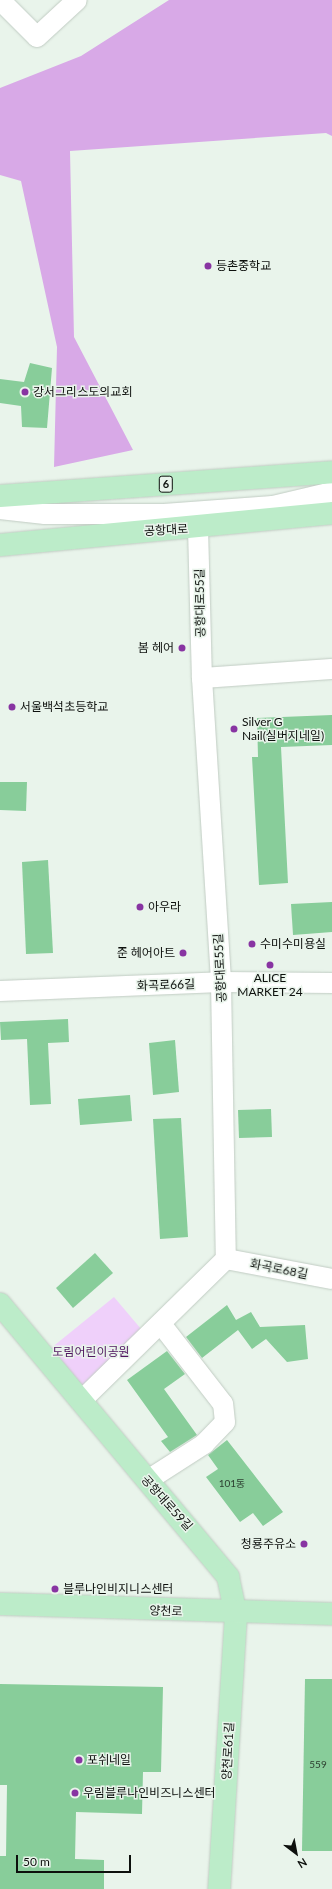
<!DOCTYPE html>
<meta charset="utf-8">
<style>
body{margin:0}
#map{position:relative;width:332px;height:1889px;overflow:hidden;background:#e9f4eb;font-family:Lato,"Noto Sans KR",sans-serif}
div>[style]{position:absolute}
.green>*{inset:0;background:#efd0fa}
.forest>*{inset:0;background:#d8a9e7}
.building>*{inset:0;background:#88cd9a}
.roads{filter:drop-shadow(0 0 1px #c1ccc3) drop-shadow(0 0 1px #c1ccc3)}
.minor>*{height:20px;margin:-10px;padding:0 10px;transform-origin:10px;border-radius:10px;background:#fff}
.major>*{height:22px;margin:-11px;padding:0 11px;transform-origin:11px;border-radius:11px;background:#bcecc9}
.dots>*{width:11px;height:11px;translate:-50% -50%;box-sizing:border-box;border:2px solid #e9f4eb;border-radius:50%}
span{translate:-50% -50%;white-space:nowrap;text-align:center;line-height:1.15;-webkit-text-stroke:3px #e9f4eb;paint-order:stroke}
.number-label{font-size:10px;color:#2c3f30}
.number-label span{-webkit-text-stroke-width:0}
.shield-label span{padding:1px 3px;background:#e9f4eb;border:1px solid;border-radius:3px;-webkit-text-stroke-width:0}
.shield-label{font-size:11px;color:#0d100d;font-weight:700}
.poi-label{font-size:12px;color:#0d100d}
.left{translate:0 -50%;text-align:left}
.right{translate:-100% -50%;text-align:right}
.street-label{font-size:12px;color:#0d100d}
.park-label{font-size:12px;color:#4f155f}
.north{position:absolute;left:276px;top:1833px;width:40px;height:40px;-webkit-text-stroke:3px #e9f4eb;paint-order:stroke;rotate:148deg;font-size:11px;font-weight:700;line-height:16px;text-align:center;color:#0d100d}
.north::after{content:'';display:block;margin:auto;width:14px;height:18px;background:#0d100d;clip-path:polygon(50% 0,100% 100%,50% 72%,0 100%)}
.scale{position:absolute;left:16px;top:1855px;width:115px;height:18px;box-sizing:border-box;border:2px solid #0d100d;border-top:0;padding-left:5px;font-size:12px;line-height:14px;white-space:nowrap;color:#0d100d;-webkit-text-stroke:3px #e9f4eb;paint-order:stroke}
</style>
<div id="map">
<div class="green">
<div style="clip-path:polygon(114px 1297px,147px 1336px,82px 1398px,45px 1353px)"></div>
</div>
<div class="forest">
<div style="clip-path:polygon(169px 0,332px 0,332px 136px,326px 133px,70px 151px,74px 337px,133px 450px,54px 467px,57px 347px,21px 181px,0 175px,0 88px,81px 56px)"></div>
</div>
<div class="building">
<div style="clip-path:polygon(30px 363px,52px 368px,47px 428px,22px 427px,21px 406px,0 403px,0 379px,24px 382px)"></div>
<div style="clip-path:polygon(332px 715px,332px 745px,281px 747px,288px 883px,259px 885px,252px 757px,258px 757px,257px 718px)"></div>
<div style="clip-path:polygon(0 782px,27px 782px,26px 811px,0 810px)"></div>
<div style="clip-path:polygon(48px 860px,53px 953px,26px 954px,22px 862px)"></div>
<div style="clip-path:polygon(332px 902px,332px 932px,293px 935px,291px 904px)"></div>
<div style="clip-path:polygon(68px 1019px,69px 1042px,48px 1043px,51px 1104px,30px 1105px,27px 1039px,1px 1040px,0 1022px)"></div>
<div style="clip-path:polygon(175px 1040px,179px 1092px,153px 1095px,149px 1043px)"></div>
<div style="clip-path:polygon(130px 1095px,132px 1121px,80px 1125px,78px 1099px)"></div>
<div style="clip-path:polygon(271px 1109px,272px 1137px,239px 1138px,238px 1110px)"></div>
<div style="clip-path:polygon(181px 1118px,188px 1237px,160px 1239px,153px 1119px)"></div>
<div style="clip-path:polygon(95px 1253px,113px 1273px,73px 1308px,56px 1288px)"></div>
<div style="clip-path:polygon(227px 1305px,236px 1320px,251px 1312px,260px 1327px,305px 1325px,308px 1359px,287px 1362px,266px 1339px,252px 1349px,238px 1330px,202px 1358px,186px 1337px)"></div>
<div style="clip-path:polygon(167px 1351px,185px 1374px,164px 1389px,197px 1435px,170px 1452px,161px 1441px,168px 1437px,127px 1380px)"></div>
<div style="clip-path:polygon(227px 1440px,283px 1512px,263px 1526px,253px 1513px,240px 1522px,206px 1477px,218px 1469px,208px 1455px)"></div>
<div style="clip-path:polygon(305px 1679px,332px 1679px,332px 1851px,302px 1851px)"></div>
<div style="clip-path:polygon(0 1684px,163px 1687px,161px 1772px,143px 1772px,142px 1814px,76px 1812px,75px 1859px,104px 1860px,104px 1889px,0 1889px,0 1856px,6px 1856px,7px 1785px,0 1785px)"></div>
</div>
<div class="roads">
<div class="minor">
<div style="left:0;top:0;width:52px;rotate:45deg"></div>
<div style="left:37px;top:37px;width:54px;rotate:-42.8deg"></div>
<div style="left:0;top:509px;width:45px;rotate:6.3deg"></div>
<div style="left:45px;top:514px;width:119px"></div>
<div style="left:164px;top:514px;width:109px;rotate:-4.2deg"></div>
<div style="left:273px;top:506px;width:61px;rotate:-13.3deg"></div>
<div style="left:198px;top:528px;width:150px;rotate:88.5deg"></div>
<div style="left:202px;top:678px;width:305px;rotate:86.4deg"></div>
<div style="left:221px;top:982px;width:277px;rotate:89deg"></div>
<div style="left:202px;top:678px;width:130px;rotate:-4deg"></div>
<div style="left:0;top:991px;width:221px;rotate:-2.3deg"></div>
<div style="left:221px;top:982px;width:111px;rotate:0.5deg"></div>
<div style="left:226px;top:1259px;width:108px;rotate:10.7deg"></div>
<div style="left:81px;top:1401px;width:203px;rotate:-44.4deg"></div>
<div style="left:148px;top:1480px;width:67px;rotate:-32.7deg"></div>
<div style="left:204px;top:1444px;width:30px;rotate:-46deg"></div>
<div style="left:225px;top:1422px;width:18px;rotate:-96deg"></div>
<div style="left:223px;top:1404px;width:101px;rotate:-127.8deg"></div>
</div>
<div class="major">
<div style="left:0;top:496px;width:333px;rotate:-4.1deg"></div>
<div style="left:0;top:545px;width:334px;rotate:-5.5deg"></div>
<div style="left:0;top:1304px;width:356px;rotate:50.1deg"></div>
<div style="left:228px;top:1577px;width:38px;rotate:78deg"></div>
<div style="left:236px;top:1614px;width:276px;rotate:93.5deg"></div>
<div style="left:0;top:1604px;width:332px;rotate:1.7deg"></div>
</div>
</div>
<div class="dots">
<div style="left:208px;top:266px;background:#8834a2"></div>
<div style="left:25px;top:392px;background:#8834a2"></div>
<div style="left:182px;top:648px;background:#8834a2"></div>
<div style="left:12px;top:707px;background:#8834a2"></div>
<div style="left:234px;top:729px;background:#8834a2"></div>
<div style="left:140px;top:907px;background:#8834a2"></div>
<div style="left:252px;top:944px;background:#8834a2"></div>
<div style="left:183px;top:953px;background:#8834a2"></div>
<div style="left:270px;top:965px;background:#8834a2"></div>
<div style="left:304px;top:1544px;background:#8834a2"></div>
<div style="left:55px;top:1589px;background:#8834a2"></div>
<div style="left:79px;top:1760px;background:#8834a2"></div>
<div style="left:75px;top:1793px;background:#8834a2"></div>
</div>
<div class="number-label">
<span style="left:232px;top:1484px">101동</span>
<span style="left:318px;top:1765px">559</span>
</div>
<div class="shield-label">
<span style="left:166px;top:484px">6</span>
</div>
<div class="poi-label">
<span class="left" style="left:216px;top:266px">등촌중학교</span>
<span class="left" style="left:33px;top:392px">강서그리스도의교회</span>
<span class="right" style="left:174px;top:648px">봄 헤어</span>
<span class="left" style="left:20px;top:707px">서울백석초등학교</span>
<span class="left" style="left:242px;top:729px">Silver G<br>Nail(실버지네일)</span>
<span class="left" style="left:148px;top:907px">아우라</span>
<span class="left" style="left:260px;top:944px">수미수미용실</span>
<span class="right" style="left:175px;top:953px">준 헤어아트</span>
<span style="left:270px;top:985px">ALICE<br>MARKET 24</span>
<span class="right" style="left:296px;top:1544px">청룡주유소</span>
<span class="left" style="left:63px;top:1589px">블루나인비지니스센터</span>
<span class="left" style="left:87px;top:1760px">포쉬네일</span>
<span class="left" style="left:83px;top:1793px">우림블루나인비즈니스센터</span>
</div>
<div class="street-label">
<span style="left:166px;top:530px;rotate:-3deg">공항대로</span>
<span style="left:200px;top:603px;rotate:-91deg">공항대로55길</span>
<span style="left:220px;top:968px;rotate:-93deg">공항대로55길</span>
<span style="left:166px;top:985px;rotate:-2deg">화곡로66길</span>
<span style="left:279px;top:1269px;rotate:11deg">화곡로68길</span>
<span style="left:167px;top:1503px;rotate:48deg">공항대로59길</span>
<span style="left:166px;top:1611px;rotate:2deg">양천로</span>
<span style="left:228px;top:1751px;rotate:-87deg">양천로61길</span>
</div>
<div class="park-label">
<span style="left:91px;top:1352px">도림어린이공원</span>
</div>
<div class="north">N</div>
<div class="scale">50 m</div>
</div>
